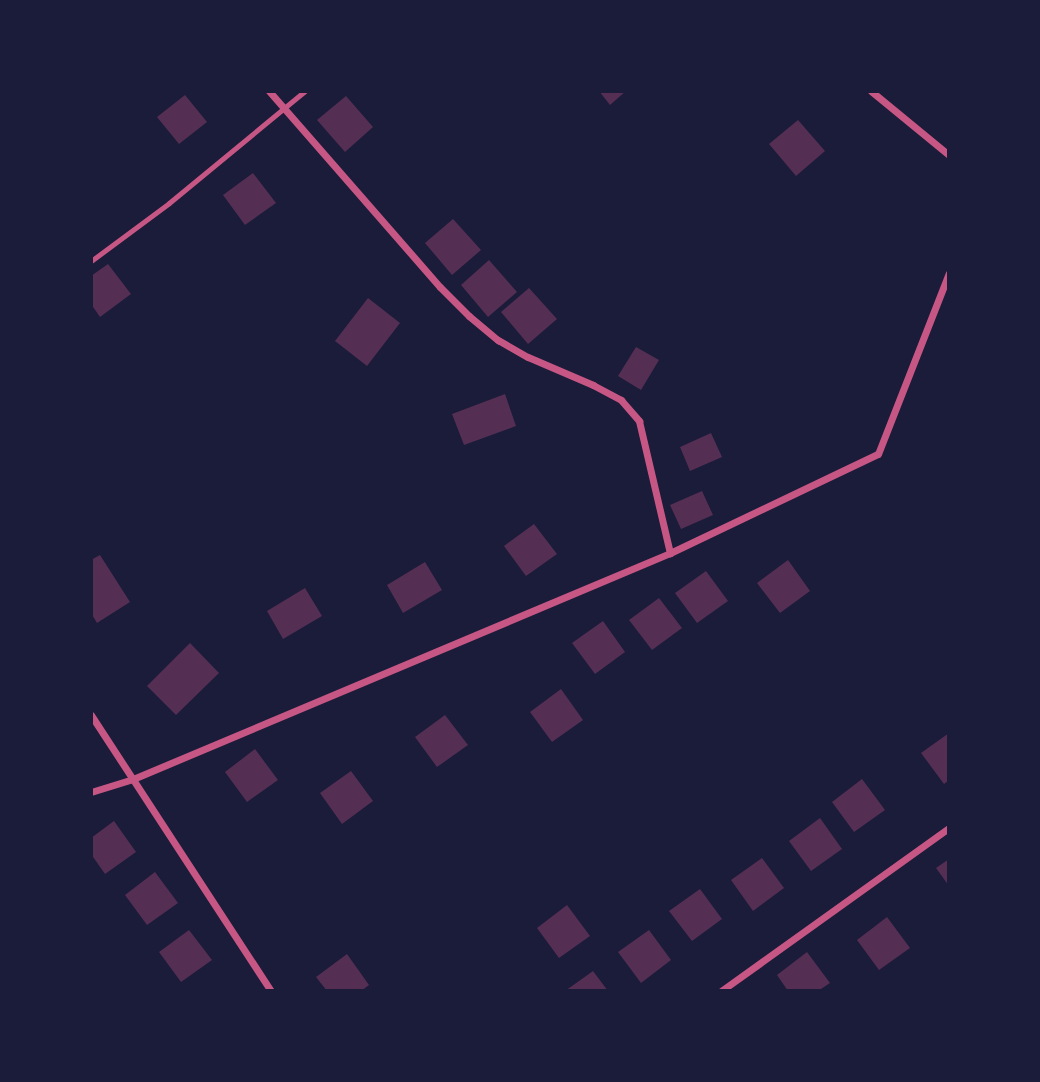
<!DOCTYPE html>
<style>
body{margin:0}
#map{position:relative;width:1040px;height:1082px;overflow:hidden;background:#1b1b3a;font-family:"PT Serif",serif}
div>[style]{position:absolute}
.building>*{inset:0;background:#542f53}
.service>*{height:5px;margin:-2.5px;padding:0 2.5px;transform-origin:2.5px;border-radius:2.5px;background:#c65784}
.minor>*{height:7px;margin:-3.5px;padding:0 3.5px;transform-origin:3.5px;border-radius:3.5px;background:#c65784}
span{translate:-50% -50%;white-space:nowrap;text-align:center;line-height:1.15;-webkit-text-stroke:5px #1b1b3a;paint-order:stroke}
.frame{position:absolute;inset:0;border:93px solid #1b1b3a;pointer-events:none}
</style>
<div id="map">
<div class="building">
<div style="clip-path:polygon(599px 91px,626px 91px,610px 105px)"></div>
<div style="clip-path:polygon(185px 95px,207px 122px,179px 144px,157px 117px)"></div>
<div style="clip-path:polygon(346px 96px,373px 127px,345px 152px,317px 120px)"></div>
<div style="clip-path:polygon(798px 120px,825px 151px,796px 176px,769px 144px)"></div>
<div style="clip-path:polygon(253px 173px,276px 203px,245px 225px,223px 195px)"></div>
<div style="clip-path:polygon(453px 219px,481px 250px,452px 275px,425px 243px)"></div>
<div style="clip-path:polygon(489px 260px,517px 292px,488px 317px,461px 285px)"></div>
<div style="clip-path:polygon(108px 264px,131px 294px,100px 317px,91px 304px,91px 276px)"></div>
<div style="clip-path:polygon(529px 288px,557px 319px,528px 344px,501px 312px)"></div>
<div style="clip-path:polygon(368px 298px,400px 323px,367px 366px,335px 341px)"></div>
<div style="clip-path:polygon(636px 347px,659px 360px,641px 390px,618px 376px)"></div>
<div style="clip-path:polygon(505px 394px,516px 426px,464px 445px,452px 414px)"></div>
<div style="clip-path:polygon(711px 433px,722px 457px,690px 471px,680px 447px)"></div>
<div style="clip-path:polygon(702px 491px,713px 515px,681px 529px,670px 505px)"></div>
<div style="clip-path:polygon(534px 524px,557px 554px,526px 576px,504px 546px)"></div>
<div style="clip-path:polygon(100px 555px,130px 602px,97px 623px,91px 613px,91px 560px)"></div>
<div style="clip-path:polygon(788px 560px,810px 591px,780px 613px,757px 583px)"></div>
<div style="clip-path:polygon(425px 562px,442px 590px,403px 613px,387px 585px)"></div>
<div style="clip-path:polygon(706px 571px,728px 601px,697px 623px,675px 593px)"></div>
<div style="clip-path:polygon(305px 588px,322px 616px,283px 639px,267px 611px)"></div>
<div style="clip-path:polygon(659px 598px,682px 628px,652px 650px,629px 620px)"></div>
<div style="clip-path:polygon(603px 621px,625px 652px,595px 674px,572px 643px)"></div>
<div style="clip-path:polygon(190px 643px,219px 673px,176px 715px,147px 686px)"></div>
<div style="clip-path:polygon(561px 689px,583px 720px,552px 742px,530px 712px)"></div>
<div style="clip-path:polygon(445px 715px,468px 745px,437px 767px,415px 737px)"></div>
<div style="clip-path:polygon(949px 733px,949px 780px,944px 784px,921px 753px)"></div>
<div style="clip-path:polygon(255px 749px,278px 780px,247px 802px,225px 772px)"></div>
<div style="clip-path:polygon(351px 771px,373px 801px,342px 824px,320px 793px)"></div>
<div style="clip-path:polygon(862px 779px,885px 810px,854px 832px,832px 802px)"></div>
<div style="clip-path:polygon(820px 818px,842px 849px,811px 871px,789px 841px)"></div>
<div style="clip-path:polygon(114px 821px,136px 852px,105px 874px,91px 854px,91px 838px)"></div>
<div style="clip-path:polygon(762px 858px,784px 888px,753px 911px,731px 880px)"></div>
<div style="clip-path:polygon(949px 859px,949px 886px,936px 868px)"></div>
<div style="clip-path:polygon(155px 872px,178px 903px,147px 925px,125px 895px)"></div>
<div style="clip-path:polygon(700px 889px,722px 919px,692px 941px,669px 911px)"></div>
<div style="clip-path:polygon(567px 905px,590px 936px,559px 958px,537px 928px)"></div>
<div style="clip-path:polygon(887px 917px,910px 948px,879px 970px,857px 940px)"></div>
<div style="clip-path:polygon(189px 930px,212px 960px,181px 982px,159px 952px)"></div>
<div style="clip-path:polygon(649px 930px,671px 960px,641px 983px,618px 952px)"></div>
<div style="clip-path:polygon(807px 952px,830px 983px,818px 991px,788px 991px,777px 975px)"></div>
<div style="clip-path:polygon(347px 954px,369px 985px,361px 991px,327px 991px,316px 977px)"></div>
<div style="clip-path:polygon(593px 971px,608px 991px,565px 991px)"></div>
</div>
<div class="service">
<div style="left:91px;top:261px;width:97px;rotate:-36.6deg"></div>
<div style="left:169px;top:203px;width:176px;rotate:-39.5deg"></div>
</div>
<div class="minor">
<div style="left:269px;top:91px;width:260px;rotate:48.9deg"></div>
<div style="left:440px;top:287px;width:41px;rotate:45deg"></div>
<div style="left:469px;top:316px;width:38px;rotate:40deg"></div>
<div style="left:498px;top:340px;width:34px;rotate:30deg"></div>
<div style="left:528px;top:357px;width:71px;rotate:23.3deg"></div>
<div style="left:593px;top:385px;width:32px;rotate:28deg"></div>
<div style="left:621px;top:400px;width:28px;rotate:49deg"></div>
<div style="left:639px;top:421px;width:136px;rotate:76.8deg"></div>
<div style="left:871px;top:91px;width:101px;rotate:39.4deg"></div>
<div style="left:91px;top:715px;width:330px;rotate:56.9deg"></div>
<div style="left:91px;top:792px;width:44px;rotate:-17.2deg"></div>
<div style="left:133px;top:779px;width:583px;rotate:-22.82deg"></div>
<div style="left:670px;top:553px;width:230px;rotate:-25.5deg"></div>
<div style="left:878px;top:454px;width:194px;rotate:-68.6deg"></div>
<div style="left:721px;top:991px;width:280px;rotate:-35.6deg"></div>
</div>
<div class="frame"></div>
</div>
